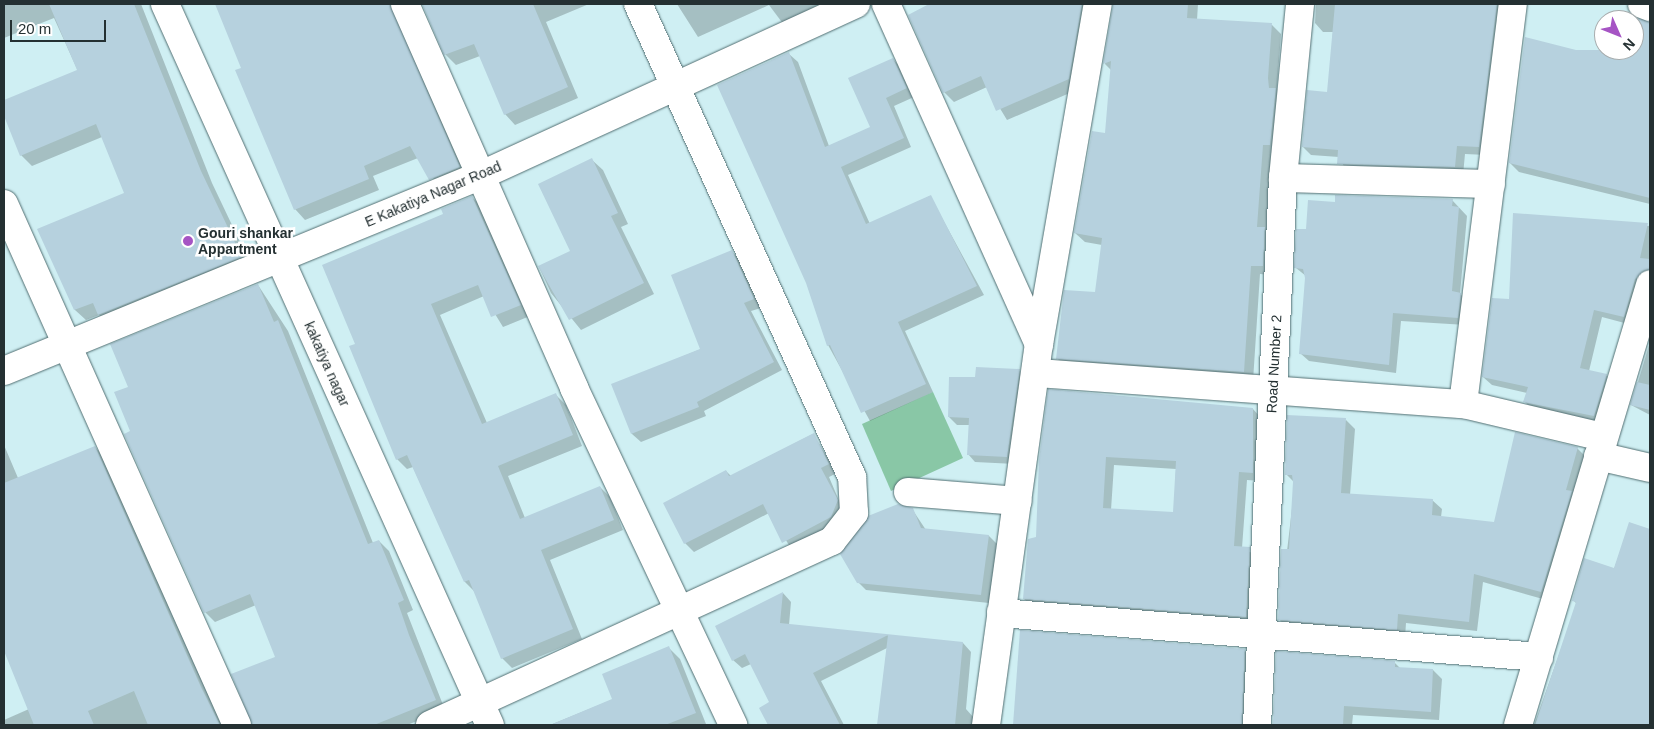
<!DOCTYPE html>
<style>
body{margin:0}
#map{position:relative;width:1654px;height:729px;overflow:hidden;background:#cfeff3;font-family:Arial,sans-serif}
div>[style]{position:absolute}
.green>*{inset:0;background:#89c7a6}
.shadow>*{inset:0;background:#0003}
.building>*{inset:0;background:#b6d1de}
.roads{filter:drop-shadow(0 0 1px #526f72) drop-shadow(0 0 1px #526f72)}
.minor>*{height:28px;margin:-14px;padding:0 14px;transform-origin:14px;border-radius:14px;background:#fff}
.dots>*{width:14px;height:14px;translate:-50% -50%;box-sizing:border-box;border:2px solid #fff;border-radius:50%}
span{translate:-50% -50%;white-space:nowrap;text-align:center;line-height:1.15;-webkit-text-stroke:5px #fff;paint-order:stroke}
.street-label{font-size:14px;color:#243032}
.poi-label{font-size:14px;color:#243032;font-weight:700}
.left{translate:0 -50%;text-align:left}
.frame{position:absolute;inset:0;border:5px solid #243032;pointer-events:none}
.north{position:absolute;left:1594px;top:10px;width:50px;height:50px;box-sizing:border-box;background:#fff;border:1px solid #a7acad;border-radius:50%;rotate:134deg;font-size:14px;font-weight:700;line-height:20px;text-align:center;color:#243032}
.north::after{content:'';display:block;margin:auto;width:18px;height:22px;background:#a654c4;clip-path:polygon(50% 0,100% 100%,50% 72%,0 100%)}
.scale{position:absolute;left:10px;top:20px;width:96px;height:22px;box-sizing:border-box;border:2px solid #243032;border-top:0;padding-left:6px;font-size:15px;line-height:18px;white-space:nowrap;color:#243032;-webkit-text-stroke:4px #fff;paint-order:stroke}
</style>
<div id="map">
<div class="green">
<div style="clip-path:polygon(933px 392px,963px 458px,891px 491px,862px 424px)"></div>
</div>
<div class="shadow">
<div style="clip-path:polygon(4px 4px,141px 4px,212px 183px,252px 267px,110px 326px,99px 315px,86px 320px,75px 310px,39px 229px,126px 194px,102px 137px,32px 166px,21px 155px,4px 101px,78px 71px,54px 18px,4px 38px)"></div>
<div style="clip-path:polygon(224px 4px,380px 4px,384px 13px,390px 10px,401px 21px,469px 178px,441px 189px,418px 158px,373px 176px,379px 190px,305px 220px,295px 209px)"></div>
<div style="clip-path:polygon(423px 4px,589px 4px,546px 22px,578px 98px,515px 125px,505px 114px,480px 56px,456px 65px,445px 54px)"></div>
<div style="clip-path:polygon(677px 4px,831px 4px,784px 25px,769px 5px,698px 37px)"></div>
<div style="clip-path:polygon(939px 4px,1097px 4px,1079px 89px,1007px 120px,987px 87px,954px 102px,944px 92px,910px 16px)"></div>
<div style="clip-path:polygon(1119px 4px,1198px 4px,1197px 20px,1272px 25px,1281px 34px,1277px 88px,1285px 99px,1272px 153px,1267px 230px,1274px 238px,1272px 275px,1260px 274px,1253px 381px,1066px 367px,1057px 358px,1096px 293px,1102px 245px,1085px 242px,1075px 233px,1106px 135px,1112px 71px,1105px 64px,1108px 43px,1115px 50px)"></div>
<div style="clip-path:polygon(1316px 4px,1506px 4px,1487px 155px,1465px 154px,1463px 175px,1347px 172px,1339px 157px,1311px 155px,1303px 147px,1329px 93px,1333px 32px,1323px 32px,1315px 23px)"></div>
<div style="clip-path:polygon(1632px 16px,1650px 23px,1650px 204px,1519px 172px,1510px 163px,1613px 60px,1617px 50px,1634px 50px)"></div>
<div style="clip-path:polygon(789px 54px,798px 62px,829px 146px,872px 127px,893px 59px,901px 68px,914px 97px,894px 106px,911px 147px,848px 175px,870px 224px,930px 196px,984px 295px,905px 331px,933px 392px,870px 421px,828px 345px)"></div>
<div style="clip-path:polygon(592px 160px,603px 170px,628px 224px,621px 227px,654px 294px,581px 330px,551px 293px,539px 267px,571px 252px)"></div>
<div style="clip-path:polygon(472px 197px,482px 207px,530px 316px,503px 327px,484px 296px,440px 315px,487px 423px,556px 395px,566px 405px,582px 446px,508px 476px,525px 518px,600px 487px,610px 497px,623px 530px,550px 560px,582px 639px,512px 668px,502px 658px,475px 592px,465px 582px,413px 467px,407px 469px,397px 459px,356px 345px,445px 214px)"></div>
<div style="clip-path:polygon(1452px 200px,1467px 216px,1460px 294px,1469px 302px,1466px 325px,1401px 321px,1396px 373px,1309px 361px,1300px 353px,1306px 276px,1296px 268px,1307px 231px,1336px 203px)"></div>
<div style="clip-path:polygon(1515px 214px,1650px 226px,1650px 257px,1632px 325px,1602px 317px,1589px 371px,1606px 375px,1614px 384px,1603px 424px,1533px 410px,1525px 402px,1527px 393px,1492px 385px,1483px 377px,1510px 301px)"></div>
<div style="clip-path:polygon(732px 252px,741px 260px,761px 308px,751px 311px,782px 370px,704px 411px,706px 416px,641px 442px,632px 434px,613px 385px,701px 349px)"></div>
<div style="clip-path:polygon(258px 285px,288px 331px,373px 543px,379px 541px,389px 551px,413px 610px,407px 613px,445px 710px,407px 725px,252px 725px,277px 657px,256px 605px,215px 622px,205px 612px,132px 432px,129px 387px)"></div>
<div style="clip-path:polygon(1650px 342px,1650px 415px,1631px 405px)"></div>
<div style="clip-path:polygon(1019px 370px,1027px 378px,1015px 464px,975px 462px,968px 454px,970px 425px,957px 425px,949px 417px,976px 378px)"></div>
<div style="clip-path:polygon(evenodd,1050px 391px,1253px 409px,1261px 418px,1261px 481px,1247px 480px,1242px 548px,1258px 556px,1255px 625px,1033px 607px,1024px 599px,1038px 538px,1050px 391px,1114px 465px,1176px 469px,1174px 514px,1111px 510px,1114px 465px)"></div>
<div style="clip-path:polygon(1346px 420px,1355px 429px,1350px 495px,1432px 500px,1442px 509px,1441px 517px,1495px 523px,1577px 448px,1587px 458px,1550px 601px,1483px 582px,1477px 631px,1406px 623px,1405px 638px,1288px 629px,1279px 619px,1295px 483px,1286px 474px)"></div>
<div style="clip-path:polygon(813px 434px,837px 473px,829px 477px,846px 517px,792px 550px,769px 513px,694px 552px,685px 543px,665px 504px,726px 471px,731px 476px)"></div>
<div style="clip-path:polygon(4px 445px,18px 478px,95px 447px,104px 457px,224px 725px,4px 725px,4px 720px,29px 709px,4px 648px)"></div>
<div style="clip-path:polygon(912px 509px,926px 530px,989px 536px,997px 544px,989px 603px,866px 590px,858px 582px)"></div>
<div style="clip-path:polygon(1630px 524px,1650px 530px,1650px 725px,1534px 725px,1577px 604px,1573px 600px,1614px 569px)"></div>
<div style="clip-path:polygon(783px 593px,791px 602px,789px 625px,963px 643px,971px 652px,966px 709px,974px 718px,973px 725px,878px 725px,887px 648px,821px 681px,844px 725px,769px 725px,760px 708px,771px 703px,751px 664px,742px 668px,733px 660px)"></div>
<div style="clip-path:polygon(1022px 632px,1244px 650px,1254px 659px,1250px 725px,1014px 725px)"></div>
<div style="clip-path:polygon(669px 648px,680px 659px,706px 724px,550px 725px,614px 699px)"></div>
<div style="clip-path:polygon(1277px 653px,1394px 662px,1401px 669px,1433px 670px,1442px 679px,1439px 720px,1353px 715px,1352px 725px,1274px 725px)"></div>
</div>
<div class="building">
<div style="clip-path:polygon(49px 4px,134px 4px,201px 171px,242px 257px,98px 315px,93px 303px,74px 310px,37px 229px,124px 193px,96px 124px,20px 156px,4px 116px,4px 100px,77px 70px)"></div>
<div style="clip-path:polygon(215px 4px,390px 4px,460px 167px,429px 180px,410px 146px,364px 166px,369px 179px,294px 210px,235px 70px,241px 68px)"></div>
<div style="clip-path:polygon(422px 4px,533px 4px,568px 87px,504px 115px,474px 44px,444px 55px)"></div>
<div style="clip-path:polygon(929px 4px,1082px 4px,1069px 79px,996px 111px,981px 76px,943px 93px,908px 15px)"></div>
<div style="clip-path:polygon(1113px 4px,1188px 4px,1187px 18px,1272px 23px,1268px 78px,1269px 88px,1276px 88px,1270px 145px,1263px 145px,1257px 227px,1265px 227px,1263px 266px,1251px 266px,1244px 372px,1056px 359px,1064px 290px,1095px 292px,1102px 238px,1074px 233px,1092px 131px,1105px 133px,1111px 61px,1103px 64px)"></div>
<div style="clip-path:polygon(1335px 4px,1497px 4px,1479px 147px,1457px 146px,1455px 167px,1337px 164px,1338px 150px,1302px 147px,1307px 90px,1327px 92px)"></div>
<div style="clip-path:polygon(1631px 15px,1650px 22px,1650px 198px,1509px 163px,1525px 37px,1576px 50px,1634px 50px)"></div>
<div style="clip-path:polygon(789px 52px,825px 147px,870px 127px,848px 78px,893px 58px,907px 88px,886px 98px,904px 138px,841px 167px,866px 224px,931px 195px,977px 286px,898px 322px,926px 384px,861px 413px,830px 345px,827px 346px,806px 283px,717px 85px)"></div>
<div style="clip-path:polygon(592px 158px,618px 213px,611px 216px,644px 283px,569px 320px,538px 266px,570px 251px,538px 184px)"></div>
<div style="clip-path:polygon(1335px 195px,1453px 199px,1452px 206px,1459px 207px,1452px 291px,1461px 293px,1458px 318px,1393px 313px,1389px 365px,1299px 354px,1305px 278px,1303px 269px,1294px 268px,1296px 229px,1306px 229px,1308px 200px,1335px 202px)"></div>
<div style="clip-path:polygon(472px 196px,521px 305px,491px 317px,478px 285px,431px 304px,455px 361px,482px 424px,556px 393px,573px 435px,498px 466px,520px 519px,600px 486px,614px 520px,541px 550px,573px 629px,501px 659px,469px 580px,464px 582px,407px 455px,396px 460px,349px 346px,355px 344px,322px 265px,443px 214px,441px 209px)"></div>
<div style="clip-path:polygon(1513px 213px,1648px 223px,1640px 258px,1650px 259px,1650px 269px,1635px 279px,1624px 317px,1594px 310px,1580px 368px,1607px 374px,1594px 416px,1523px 402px,1528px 387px,1482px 377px,1492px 298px,1509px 299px)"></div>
<div style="clip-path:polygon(732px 250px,754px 299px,744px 303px,774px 362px,697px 402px,699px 407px,631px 434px,611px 384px,700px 349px,671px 275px)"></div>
<div style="clip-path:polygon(258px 284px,274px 322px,278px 320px,368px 544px,379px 540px,404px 600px,398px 603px,409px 635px,436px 700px,374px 725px,252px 725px,231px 674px,275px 657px,250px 594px,204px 613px,124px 434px,130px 431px,114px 392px,128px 387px,110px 344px)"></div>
<div style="clip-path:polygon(976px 367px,1020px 369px,1007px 457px,967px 455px,969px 418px,948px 417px,949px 377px,975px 377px)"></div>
<div style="clip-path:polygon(1637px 382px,1650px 385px,1650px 410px,1630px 405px)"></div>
<div style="clip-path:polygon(evenodd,1048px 389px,1253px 408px,1253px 473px,1239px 472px,1234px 546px,1250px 547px,1246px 617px,1023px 599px,1028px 539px,1036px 537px,1039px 460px,1048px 389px,1106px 457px,1176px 461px,1173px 512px,1103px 508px,1106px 457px)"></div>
<div style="clip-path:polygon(1287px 415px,1346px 418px,1341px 493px,1433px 499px,1432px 515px,1494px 522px,1515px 432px,1578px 447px,1566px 490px,1572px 491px,1541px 592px,1474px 574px,1469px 622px,1398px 614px,1397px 630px,1278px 620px,1281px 549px,1289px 549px,1293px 482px,1292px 475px,1285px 475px)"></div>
<div style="clip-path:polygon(814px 433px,829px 464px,821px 468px,838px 500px,831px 517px,782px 543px,763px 504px,684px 544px,663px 503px,726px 470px,729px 476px)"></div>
<div style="clip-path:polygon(95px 446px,201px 687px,220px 725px,148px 725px,134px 691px,88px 711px,94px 725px,34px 725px,4px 651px,4px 483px)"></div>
<div style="clip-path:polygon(898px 504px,913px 508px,921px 528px,989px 535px,981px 595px,857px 583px,840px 554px,868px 516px)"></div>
<div style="clip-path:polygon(1629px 522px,1650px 529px,1650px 725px,1535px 725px,1576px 602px,1572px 601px,1584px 558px,1614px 568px)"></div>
<div style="clip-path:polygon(783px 592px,780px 623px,963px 642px,955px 725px,877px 725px,888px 635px,813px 673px,840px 725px,768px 725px,759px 708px,769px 702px,745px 654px,732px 661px,715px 626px)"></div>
<div style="clip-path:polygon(1020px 630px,1245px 649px,1242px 725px,1013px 725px)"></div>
<div style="clip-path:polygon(669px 646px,696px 713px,665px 725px,550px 725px,612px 699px,602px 674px)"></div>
<div style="clip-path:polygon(1276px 651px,1395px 661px,1395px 667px,1433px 669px,1431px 712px,1344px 706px,1343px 725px,1273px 725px)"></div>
</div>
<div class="roads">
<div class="minor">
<div style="left:165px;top:4px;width:791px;rotate:65.74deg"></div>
<div style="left:405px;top:4px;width:420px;rotate:66.2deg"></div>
<div style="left:574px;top:388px;width:373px;rotate:64.7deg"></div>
<div style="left:886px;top:4px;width:373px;rotate:65.8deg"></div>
<div style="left:1642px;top:4px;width:9px;rotate:21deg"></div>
<div style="left:1283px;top:178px;width:208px;rotate:1.7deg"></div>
<div style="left:4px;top:204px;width:571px;rotate:65.91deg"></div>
<div style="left:4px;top:371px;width:519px;rotate:-22.31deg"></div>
<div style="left:484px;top:174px;width:409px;rotate:-24.6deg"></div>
<div style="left:1038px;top:373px;width:426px;rotate:4.2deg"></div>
<div style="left:1463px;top:404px;width:144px;rotate:13.3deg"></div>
<div style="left:1463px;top:404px;width:403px;rotate:-82.9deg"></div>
<div style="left:1598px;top:456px;width:53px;rotate:13deg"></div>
<div style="left:908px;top:492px;width:110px;rotate:4.7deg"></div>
<div style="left:1001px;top:613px;width:540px;rotate:4.68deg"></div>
<div style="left:430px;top:725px;width:442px;rotate:-24.6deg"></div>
<div style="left:832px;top:541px;width:36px;rotate:-52deg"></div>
<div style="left:854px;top:513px;width:36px;rotate:-93deg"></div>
<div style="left:852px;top:477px;width:519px;rotate:-114.34deg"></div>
<div style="left:986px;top:725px;width:385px;rotate:-82.1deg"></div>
<div style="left:1039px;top:344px;width:345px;rotate:-80.2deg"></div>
<div style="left:1257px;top:725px;width:548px;rotate:-87.28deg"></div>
<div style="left:1283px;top:178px;width:175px;rotate:-84.4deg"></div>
<div style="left:1518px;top:725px;width:460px;rotate:-73.3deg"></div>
</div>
</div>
<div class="dots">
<div style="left:188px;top:241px;background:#a654c4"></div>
</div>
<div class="street-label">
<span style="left:433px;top:194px;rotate:-23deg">E Kakatiya Nagar Road</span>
<span style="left:327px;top:364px;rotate:66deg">kakatiya nagar</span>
<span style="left:1274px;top:364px;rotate:-87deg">Road Number 2</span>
</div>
<div class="poi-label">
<span class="left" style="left:198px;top:241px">Gouri shankar<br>Appartment</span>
</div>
<div class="frame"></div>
<div class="north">N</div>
<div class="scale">20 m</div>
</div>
